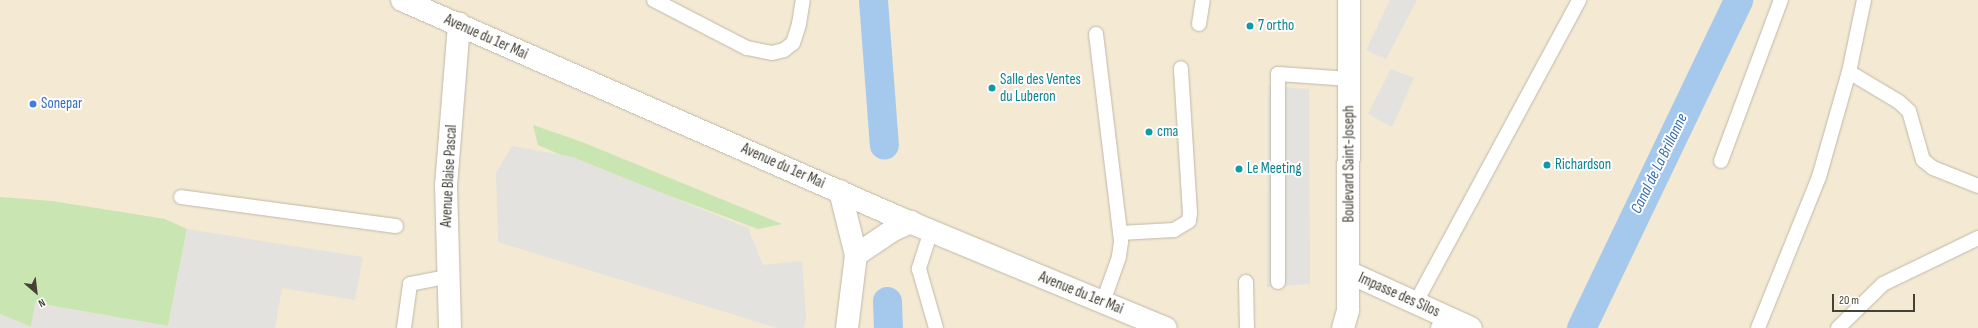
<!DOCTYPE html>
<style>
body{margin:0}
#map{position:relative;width:1978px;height:328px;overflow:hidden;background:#f2f0e7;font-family:"Sofia Sans Condensed",sans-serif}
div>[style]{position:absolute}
.commercial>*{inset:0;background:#f4e9d2}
.green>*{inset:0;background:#c9e5b1}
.parking>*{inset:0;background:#e4e2de}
.canal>*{height:29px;margin:-14.5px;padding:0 14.5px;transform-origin:14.5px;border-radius:14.5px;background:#a5c9ed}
.roads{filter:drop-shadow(0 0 1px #bdb9aa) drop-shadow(0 0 1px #bdb9aa)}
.service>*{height:14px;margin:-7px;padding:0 7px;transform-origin:7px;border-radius:7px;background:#fff}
.minor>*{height:22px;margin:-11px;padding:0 11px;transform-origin:11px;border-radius:11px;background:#fff}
.tertiary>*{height:22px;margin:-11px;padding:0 11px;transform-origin:11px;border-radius:11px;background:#fff}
.dots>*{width:11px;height:11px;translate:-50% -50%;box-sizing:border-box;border:2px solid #fff;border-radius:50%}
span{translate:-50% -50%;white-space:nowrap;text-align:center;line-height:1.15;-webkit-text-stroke:4px #fff;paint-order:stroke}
.culture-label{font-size:15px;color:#0d838f}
.left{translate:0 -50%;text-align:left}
.street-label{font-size:15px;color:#454136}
.shop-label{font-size:15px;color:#366cbe}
.water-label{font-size:16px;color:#346eac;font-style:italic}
.north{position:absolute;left:16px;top:272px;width:40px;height:40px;-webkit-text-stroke:3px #fff;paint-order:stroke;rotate:152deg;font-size:11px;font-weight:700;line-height:16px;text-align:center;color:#454136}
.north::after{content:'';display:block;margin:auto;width:14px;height:18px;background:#454136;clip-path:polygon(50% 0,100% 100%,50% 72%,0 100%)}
.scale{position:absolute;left:1832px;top:294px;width:83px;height:18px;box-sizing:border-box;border:2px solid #454136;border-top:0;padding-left:5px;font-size:12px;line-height:14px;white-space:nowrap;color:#454136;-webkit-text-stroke:3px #fff;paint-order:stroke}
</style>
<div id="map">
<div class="commercial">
<div style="clip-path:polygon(0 0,1978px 0,1978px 328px,0 328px)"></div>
</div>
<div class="green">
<div style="clip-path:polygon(533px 125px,582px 142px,782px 224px,758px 229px,561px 155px,538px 145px)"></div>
<div style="clip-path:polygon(0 197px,52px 201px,165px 219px,187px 229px,168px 326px,36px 303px,31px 327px,0 314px)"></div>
</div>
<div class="parking">
<div style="clip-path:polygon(1390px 0,1417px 0,1386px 59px,1366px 50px)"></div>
<div style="clip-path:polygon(1391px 69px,1414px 78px,1392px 127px,1368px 114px)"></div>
<div style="clip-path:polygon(1268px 86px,1309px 89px,1310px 284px,1267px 287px)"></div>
<div style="clip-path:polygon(512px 146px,573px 157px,748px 228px,763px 265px,802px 261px,806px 318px,804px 328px,777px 328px,498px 242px,496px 173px)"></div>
<div style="clip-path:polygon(187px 229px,363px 257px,355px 300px,282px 288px,275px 328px,0 328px,0 314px,31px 327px,35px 303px,168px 326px)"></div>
</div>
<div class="canal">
<div style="left:873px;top:0;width:145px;rotate:85.7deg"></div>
<div style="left:887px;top:301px;width:27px;rotate:88deg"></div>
<div style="left:1581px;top:328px;width:364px;rotate:-64.4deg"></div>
</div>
<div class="roads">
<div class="service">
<div style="left:654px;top:0;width:105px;rotate:27.3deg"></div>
<div style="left:747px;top:48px;width:25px;rotate:11deg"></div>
<div style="left:772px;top:53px;width:12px;rotate:-14deg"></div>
<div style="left:784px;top:50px;width:11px;rotate:-38deg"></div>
<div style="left:793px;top:43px;width:20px;rotate:-72deg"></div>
<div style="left:799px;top:24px;width:24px;rotate:-81deg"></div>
<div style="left:1199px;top:24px;width:24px;rotate:-81deg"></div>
<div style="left:1096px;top:34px;width:209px;rotate:83.1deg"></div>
<div style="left:1121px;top:242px;width:15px;rotate:98deg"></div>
<div style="left:1119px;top:257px;width:48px;rotate:109.6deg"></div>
<div style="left:1849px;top:72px;width:74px;rotate:-78.2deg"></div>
<div style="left:1721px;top:161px;width:172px;rotate:-69.6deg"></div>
<div style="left:181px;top:197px;width:217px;rotate:7.7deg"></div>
<div style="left:931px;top:231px;width:40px;rotate:108deg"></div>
<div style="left:919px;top:269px;width:61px;rotate:73.9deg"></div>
<div style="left:1120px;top:233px;width:54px;rotate:-3.2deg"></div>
<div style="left:1174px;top:230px;width:17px;rotate:-31deg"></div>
<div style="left:1189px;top:221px;width:8px;rotate:-83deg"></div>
<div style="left:1190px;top:213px;width:145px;rotate:-93.6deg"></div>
<div style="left:1246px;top:282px;width:46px;rotate:88.8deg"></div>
<div style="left:1278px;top:282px;width:208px;rotate:-90deg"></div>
<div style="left:1278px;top:74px;width:72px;rotate:4deg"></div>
<div style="left:1416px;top:302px;width:343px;rotate:-61.6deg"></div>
<div style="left:404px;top:328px;width:44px;rotate:-82.2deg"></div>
<div style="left:410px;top:284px;width:38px;rotate:-11deg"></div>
<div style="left:1438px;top:328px;width:14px;rotate:-65deg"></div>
<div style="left:1758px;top:328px;width:163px;rotate:-68deg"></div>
<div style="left:1819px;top:177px;width:109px;rotate:-74.1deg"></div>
<div style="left:1849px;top:72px;width:58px;rotate:31deg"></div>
<div style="left:1899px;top:102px;width:13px;rotate:42deg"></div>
<div style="left:1909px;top:111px;width:51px;rotate:74.1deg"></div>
<div style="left:1923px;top:160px;width:13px;rotate:39deg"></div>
<div style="left:1933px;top:168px;width:48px;rotate:21.8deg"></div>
<div style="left:1838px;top:328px;width:63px;rotate:-44.4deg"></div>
<div style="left:1883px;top:284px;width:106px;rotate:-25.8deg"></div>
</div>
<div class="minor">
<div style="left:840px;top:191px;width:66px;rotate:76deg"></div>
<div style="left:856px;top:255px;width:74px;rotate:97deg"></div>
<div style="left:856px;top:255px;width:45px;rotate:-34deg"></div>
<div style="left:893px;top:230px;width:20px;rotate:-24deg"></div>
<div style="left:1348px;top:272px;width:135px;rotate:24.5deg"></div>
<div style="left:450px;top:328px;width:142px;rotate:-91.6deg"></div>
<div style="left:446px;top:186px;width:163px;rotate:-85.4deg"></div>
</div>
<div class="tertiary">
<div style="left:402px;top:0;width:538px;rotate:23.66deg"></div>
<div style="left:895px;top:216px;width:293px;rotate:22.5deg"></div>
<div style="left:1343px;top:328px;width:19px;rotate:-74deg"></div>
<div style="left:1348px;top:310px;width:310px;rotate:-89.8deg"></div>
</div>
</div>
<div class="dots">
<div style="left:1250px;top:26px;background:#0f9aa8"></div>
<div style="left:992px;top:88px;background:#0f9aa8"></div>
<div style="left:33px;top:104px;background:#3f7fe0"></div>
<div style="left:1149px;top:132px;background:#0f9aa8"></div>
<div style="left:1547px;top:165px;background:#0f9aa8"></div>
<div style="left:1239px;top:169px;background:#0f9aa8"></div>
</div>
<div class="culture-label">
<span class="left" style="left:1258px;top:26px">7 ortho</span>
<span class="left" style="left:1000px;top:88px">Salle des Ventes<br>du Luberon</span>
<span class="left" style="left:1157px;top:132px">cma</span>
<span class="left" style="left:1555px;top:165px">Richardson</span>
<span class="left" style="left:1247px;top:169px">Le Meeting</span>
</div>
<div class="street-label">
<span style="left:486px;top:37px;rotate:24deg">Avenue du 1er Mai</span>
<span style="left:1349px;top:164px;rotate:-90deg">Boulevard Saint-Joseph</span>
<span style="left:783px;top:166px;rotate:24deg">Avenue du 1er Mai</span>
<span style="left:449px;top:176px;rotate:-87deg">Avenue Blaise Pascal</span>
<span style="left:1081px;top:293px;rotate:22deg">Avenue du 1er Mai</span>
<span style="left:1399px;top:295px;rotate:24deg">Impasse des Silos</span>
</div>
<div class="shop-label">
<span class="left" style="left:41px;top:104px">Sonepar</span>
</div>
<div class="water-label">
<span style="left:1660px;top:164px;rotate:-64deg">Canal de La Brillanne</span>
</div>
<div class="north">N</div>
<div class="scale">20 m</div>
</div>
